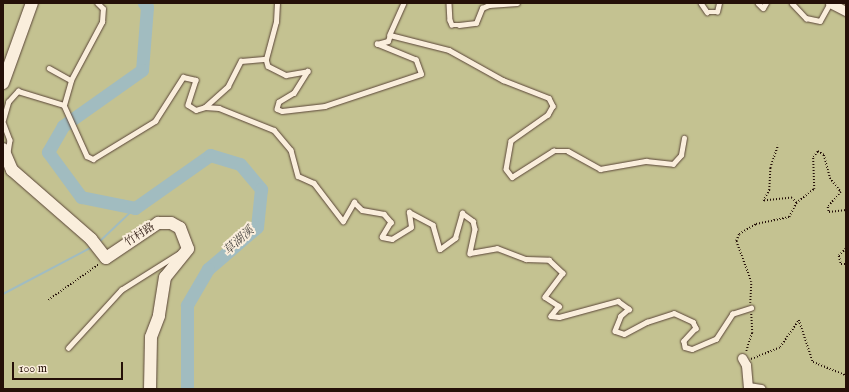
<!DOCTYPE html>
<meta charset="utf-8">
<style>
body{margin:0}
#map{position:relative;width:849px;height:392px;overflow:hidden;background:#f7e5c9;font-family:"IM FELL English","Noto Serif TC",serif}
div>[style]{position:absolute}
.green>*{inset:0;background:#c4c291}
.stream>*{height:2px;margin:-1px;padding:0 1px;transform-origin:1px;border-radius:1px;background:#a1bcc0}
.river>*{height:13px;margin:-6.5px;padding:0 6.5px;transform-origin:6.5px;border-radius:6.5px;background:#a1bcc0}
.path>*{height:1.5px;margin-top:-0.75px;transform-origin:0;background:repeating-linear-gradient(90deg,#251008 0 1px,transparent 0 3px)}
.roads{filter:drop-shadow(0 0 1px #5a4538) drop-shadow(0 0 1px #5a4538)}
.lane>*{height:4.5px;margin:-2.25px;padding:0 2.25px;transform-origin:2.25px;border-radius:2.25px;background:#faeedc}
.street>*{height:9px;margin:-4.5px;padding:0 4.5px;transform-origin:4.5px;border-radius:4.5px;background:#faeedc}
.secondary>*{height:12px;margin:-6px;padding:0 6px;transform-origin:6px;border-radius:6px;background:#faeedc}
span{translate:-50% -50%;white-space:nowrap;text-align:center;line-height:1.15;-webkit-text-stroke:4px #faeedc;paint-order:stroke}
.street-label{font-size:11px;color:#251008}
.water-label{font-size:12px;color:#504c48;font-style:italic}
.frame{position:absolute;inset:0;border:4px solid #251008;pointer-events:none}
.scale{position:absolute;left:12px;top:362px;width:111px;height:18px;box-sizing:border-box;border:2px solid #251008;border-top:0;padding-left:5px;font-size:12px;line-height:14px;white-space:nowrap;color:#251008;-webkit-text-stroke:3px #faeedc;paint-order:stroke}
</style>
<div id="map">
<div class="green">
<div style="clip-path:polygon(3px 3px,846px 3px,846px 389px,3px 389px)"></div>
</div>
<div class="stream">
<div style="left:99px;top:242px;width:50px;rotate:-43.4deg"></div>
<div style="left:3px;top:294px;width:101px;rotate:-27.8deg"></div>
</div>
<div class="river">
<div style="left:144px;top:3px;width:5px;rotate:53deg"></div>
<div style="left:147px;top:7px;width:63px;rotate:94.5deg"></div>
<div style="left:142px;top:70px;width:97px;rotate:144.7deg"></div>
<div style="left:63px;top:126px;width:30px;rotate:120deg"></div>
<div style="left:48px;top:152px;width:56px;rotate:53.7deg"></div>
<div style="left:81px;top:197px;width:55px;rotate:11.5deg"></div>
<div style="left:135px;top:208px;width:92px;rotate:-35.2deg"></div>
<div style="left:210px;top:155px;width:31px;rotate:17deg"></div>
<div style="left:240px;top:164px;width:33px;rotate:50deg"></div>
<div style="left:261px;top:189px;width:38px;rotate:96deg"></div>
<div style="left:257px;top:227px;width:65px;rotate:139.4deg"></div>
<div style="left:208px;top:269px;width:42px;rotate:120.3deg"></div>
<div style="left:187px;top:305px;width:84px;rotate:90deg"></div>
</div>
<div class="path">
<div style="left:796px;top:203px;width:23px;rotate:-38deg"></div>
<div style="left:814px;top:189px;width:32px;rotate:-92deg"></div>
<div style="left:813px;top:157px;width:8px;rotate:-50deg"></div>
<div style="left:818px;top:151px;width:7px;rotate:34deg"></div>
<div style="left:824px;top:155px;width:24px;rotate:75deg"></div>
<div style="left:830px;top:178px;width:18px;rotate:52deg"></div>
<div style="left:841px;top:192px;width:20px;rotate:131deg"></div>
<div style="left:828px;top:207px;width:5px;rotate:79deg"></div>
<div style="left:829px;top:212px;width:17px;rotate:-7deg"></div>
<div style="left:846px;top:249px;width:10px;rotate:135deg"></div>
<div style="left:839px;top:256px;width:8px;rotate:76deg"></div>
<div style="left:841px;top:264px;width:5px"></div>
<div style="left:48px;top:300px;width:62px;rotate:-35.2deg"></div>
<div style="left:750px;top:303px;width:21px;rotate:-87deg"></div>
<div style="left:751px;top:282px;width:44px;rotate:-110.1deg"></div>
<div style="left:736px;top:241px;width:8px;rotate:-67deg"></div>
<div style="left:739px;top:234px;width:20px;rotate:-30deg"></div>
<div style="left:756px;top:224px;width:34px;rotate:-12deg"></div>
<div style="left:789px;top:217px;width:16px;rotate:-63deg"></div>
<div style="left:796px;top:203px;width:6px;rotate:-129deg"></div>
<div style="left:792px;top:198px;width:29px;rotate:174deg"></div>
<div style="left:763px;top:201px;width:13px;rotate:-61deg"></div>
<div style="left:769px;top:190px;width:22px;rotate:-87deg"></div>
<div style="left:770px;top:168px;width:24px;rotate:-71deg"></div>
<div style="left:746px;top:351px;width:19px;rotate:-72deg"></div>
<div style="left:752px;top:333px;width:19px;rotate:-93deg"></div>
<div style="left:751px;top:359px;width:31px;rotate:-22deg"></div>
<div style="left:780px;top:347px;width:33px;rotate:-55deg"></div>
<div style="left:799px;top:320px;width:44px;rotate:71.6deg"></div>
<div style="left:813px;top:362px;width:35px;rotate:22deg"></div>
</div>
<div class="roads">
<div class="lane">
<div style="left:404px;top:3px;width:35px;rotate:114deg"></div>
<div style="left:390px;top:35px;width:61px;rotate:14.3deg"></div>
<div style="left:449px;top:50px;width:62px;rotate:29.1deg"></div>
<div style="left:503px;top:80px;width:49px;rotate:21.4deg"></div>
<div style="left:549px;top:98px;width:9px;rotate:63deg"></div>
<div style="left:553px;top:106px;width:10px;rotate:119deg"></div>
<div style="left:548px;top:115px;width:45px;rotate:144.9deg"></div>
<div style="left:511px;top:141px;width:28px;rotate:100deg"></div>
<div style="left:506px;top:169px;width:10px;rotate:53deg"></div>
<div style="left:512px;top:177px;width:49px;rotate:-32.4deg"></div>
<div style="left:553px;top:151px;width:15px"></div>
<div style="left:568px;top:151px;width:37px;rotate:29deg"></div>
<div style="left:600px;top:169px;width:47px;rotate:-9.9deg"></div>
<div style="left:646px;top:161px;width:27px;rotate:6deg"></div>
<div style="left:673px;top:164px;width:12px;rotate:-48deg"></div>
<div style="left:681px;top:155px;width:17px;rotate:-80deg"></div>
<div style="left:449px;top:3px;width:17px;rotate:87deg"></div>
<div style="left:450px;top:20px;width:5px;rotate:68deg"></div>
<div style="left:452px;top:25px;width:7px"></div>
<div style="left:459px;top:25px;width:17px;rotate:-7deg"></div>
<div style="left:476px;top:23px;width:16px;rotate:-68deg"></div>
<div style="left:482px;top:8px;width:8px;rotate:-23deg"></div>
<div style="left:489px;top:5px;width:28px;rotate:-4deg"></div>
<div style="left:701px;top:3px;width:11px;rotate:56deg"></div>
<div style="left:707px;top:12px;width:10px"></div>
<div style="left:717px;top:12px;width:9px;rotate:-77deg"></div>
<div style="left:758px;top:3px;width:7px;rotate:45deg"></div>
<div style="left:763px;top:8px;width:6px;rotate:-59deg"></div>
<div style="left:792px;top:3px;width:21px;rotate:47deg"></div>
<div style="left:806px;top:18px;width:14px;rotate:12deg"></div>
<div style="left:820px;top:21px;width:21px;rotate:-61deg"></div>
<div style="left:266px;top:59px;width:7px;rotate:74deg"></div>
<div style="left:268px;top:66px;width:20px;rotate:27deg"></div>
<div style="left:286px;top:75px;width:22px;rotate:-10deg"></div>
<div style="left:308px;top:71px;width:26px;rotate:122deg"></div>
<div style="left:294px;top:93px;width:17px;rotate:149deg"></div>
<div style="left:279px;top:102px;width:7px;rotate:106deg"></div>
<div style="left:277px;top:109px;width:5px;rotate:22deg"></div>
<div style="left:282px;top:111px;width:43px;rotate:-6.6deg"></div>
<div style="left:325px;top:106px;width:101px;rotate:-18.4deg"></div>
<div style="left:421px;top:74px;width:15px;rotate:-110deg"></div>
<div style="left:416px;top:60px;width:42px;rotate:-157.7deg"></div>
<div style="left:377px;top:44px;width:11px;rotate:-15deg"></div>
<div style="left:388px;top:41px;width:6px;rotate:-72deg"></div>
<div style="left:49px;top:68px;width:25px;rotate:29deg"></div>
<div style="left:64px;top:105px;width:26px;rotate:-74deg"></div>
<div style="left:71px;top:80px;width:66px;rotate:-61.9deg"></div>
<div style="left:102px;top:22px;width:13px;rotate:-86deg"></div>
<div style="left:103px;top:9px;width:8px;rotate:-135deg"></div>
<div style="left:205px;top:107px;width:14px;rotate:4deg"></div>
<div style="left:219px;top:108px;width:59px;rotate:21.8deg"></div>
<div style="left:274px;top:130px;width:26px;rotate:50deg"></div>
<div style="left:291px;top:150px;width:27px;rotate:75deg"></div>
<div style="left:298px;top:176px;width:17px;rotate:24deg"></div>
<div style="left:314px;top:183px;width:48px;rotate:52.7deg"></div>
<div style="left:343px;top:221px;width:22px;rotate:-60deg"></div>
<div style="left:354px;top:202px;width:11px;rotate:45deg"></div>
<div style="left:362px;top:210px;width:22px;rotate:10deg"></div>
<div style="left:384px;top:214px;width:11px;rotate:49deg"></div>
<div style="left:391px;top:222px;width:17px;rotate:121deg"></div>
<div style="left:382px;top:237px;width:10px;rotate:11deg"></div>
<div style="left:392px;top:239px;width:22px;rotate:-32deg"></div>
<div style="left:411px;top:227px;width:15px;rotate:-98deg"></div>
<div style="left:409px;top:212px;width:27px;rotate:28deg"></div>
<div style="left:433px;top:225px;width:25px;rotate:74deg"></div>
<div style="left:440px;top:249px;width:19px;rotate:-36deg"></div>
<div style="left:455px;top:238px;width:26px;rotate:-74deg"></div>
<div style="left:462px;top:213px;width:14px;rotate:36deg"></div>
<div style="left:473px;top:221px;width:8px;rotate:76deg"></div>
<div style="left:475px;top:229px;width:25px;rotate:102deg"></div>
<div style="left:470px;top:253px;width:27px;rotate:-10deg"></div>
<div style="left:497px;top:248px;width:31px;rotate:21deg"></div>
<div style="left:526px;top:259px;width:23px;rotate:2deg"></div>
<div style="left:549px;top:260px;width:19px;rotate:43deg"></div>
<div style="left:563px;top:273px;width:30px;rotate:127deg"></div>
<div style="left:545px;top:297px;width:17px;rotate:33deg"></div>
<div style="left:559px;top:306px;width:13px;rotate:129deg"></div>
<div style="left:551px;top:316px;width:8px;rotate:7deg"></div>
<div style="left:559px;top:317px;width:61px;rotate:-15.2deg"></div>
<div style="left:618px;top:301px;width:14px;rotate:36deg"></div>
<div style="left:629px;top:309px;width:11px;rotate:139deg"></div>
<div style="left:621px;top:316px;width:16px;rotate:112deg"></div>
<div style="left:615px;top:331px;width:9px;rotate:18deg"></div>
<div style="left:624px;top:334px;width:26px;rotate:-28deg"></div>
<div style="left:647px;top:322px;width:28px;rotate:-18deg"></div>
<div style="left:674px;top:313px;width:21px;rotate:25deg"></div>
<div style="left:693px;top:322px;width:7px;rotate:63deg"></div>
<div style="left:696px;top:328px;width:18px;rotate:133deg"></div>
<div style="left:684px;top:341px;width:6px;rotate:81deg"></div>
<div style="left:685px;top:347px;width:7px;rotate:16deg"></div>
<div style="left:692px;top:349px;width:26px;rotate:-23deg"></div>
<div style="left:716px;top:339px;width:30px;rotate:-57deg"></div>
<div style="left:732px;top:314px;width:20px;rotate:-18deg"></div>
<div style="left:3px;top:120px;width:19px;rotate:-74deg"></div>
<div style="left:8px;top:102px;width:15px;rotate:-48deg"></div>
<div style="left:18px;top:91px;width:48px;rotate:16.9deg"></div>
<div style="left:64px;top:105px;width:56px;rotate:65.7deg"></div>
<div style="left:87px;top:156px;width:7px;rotate:27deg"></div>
<div style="left:93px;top:159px;width:73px;rotate:-31.5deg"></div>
<div style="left:155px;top:121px;width:52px;rotate:-57.5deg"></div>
<div style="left:183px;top:77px;width:13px;rotate:13deg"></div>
<div style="left:196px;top:80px;width:26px;rotate:108deg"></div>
<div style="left:188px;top:105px;width:9px;rotate:32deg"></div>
<div style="left:196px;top:110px;width:9px;rotate:-18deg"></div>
<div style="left:205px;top:107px;width:31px;rotate:-42deg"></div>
<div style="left:228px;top:86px;width:28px;rotate:-63deg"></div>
<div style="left:241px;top:61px;width:25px;rotate:-5deg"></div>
<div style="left:266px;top:59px;width:38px;rotate:-75deg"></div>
<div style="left:276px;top:22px;width:19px;rotate:-87deg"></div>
<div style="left:3px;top:122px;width:19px;rotate:69deg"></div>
<div style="left:10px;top:140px;width:12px;rotate:99deg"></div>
<div style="left:68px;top:348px;width:79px;rotate:-47.6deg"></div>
<div style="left:121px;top:290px;width:71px;rotate:-32.3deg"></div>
</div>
<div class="street">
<div style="left:830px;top:3px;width:18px;rotate:27deg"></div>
<div style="left:742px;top:358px;width:8px;rotate:60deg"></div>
<div style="left:746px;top:365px;width:22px;rotate:85deg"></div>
<div style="left:748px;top:387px;width:13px;rotate:9deg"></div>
</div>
<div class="secondary">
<div style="left:3px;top:83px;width:85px;rotate:-70.1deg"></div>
<div style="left:3px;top:149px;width:23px;rotate:67deg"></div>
<div style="left:12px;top:170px;width:105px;rotate:41.1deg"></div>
<div style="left:91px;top:239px;width:24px;rotate:52deg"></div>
<div style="left:106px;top:258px;width:63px;rotate:-33.9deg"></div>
<div style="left:158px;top:223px;width:13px"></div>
<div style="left:171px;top:223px;width:10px;rotate:29deg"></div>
<div style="left:180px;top:228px;width:22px;rotate:69deg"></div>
<div style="left:188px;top:249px;width:36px;rotate:129deg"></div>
<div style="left:165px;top:277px;width:39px;rotate:99deg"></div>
<div style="left:159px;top:316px;width:22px;rotate:111deg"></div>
<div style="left:151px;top:337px;width:52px;rotate:91.1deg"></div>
</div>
</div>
<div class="street-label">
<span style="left:140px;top:235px;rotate:-33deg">竹村路</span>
</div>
<div class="water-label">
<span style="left:239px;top:241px;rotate:-42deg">草湖溪</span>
</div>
<div class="frame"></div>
<div class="scale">100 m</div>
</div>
